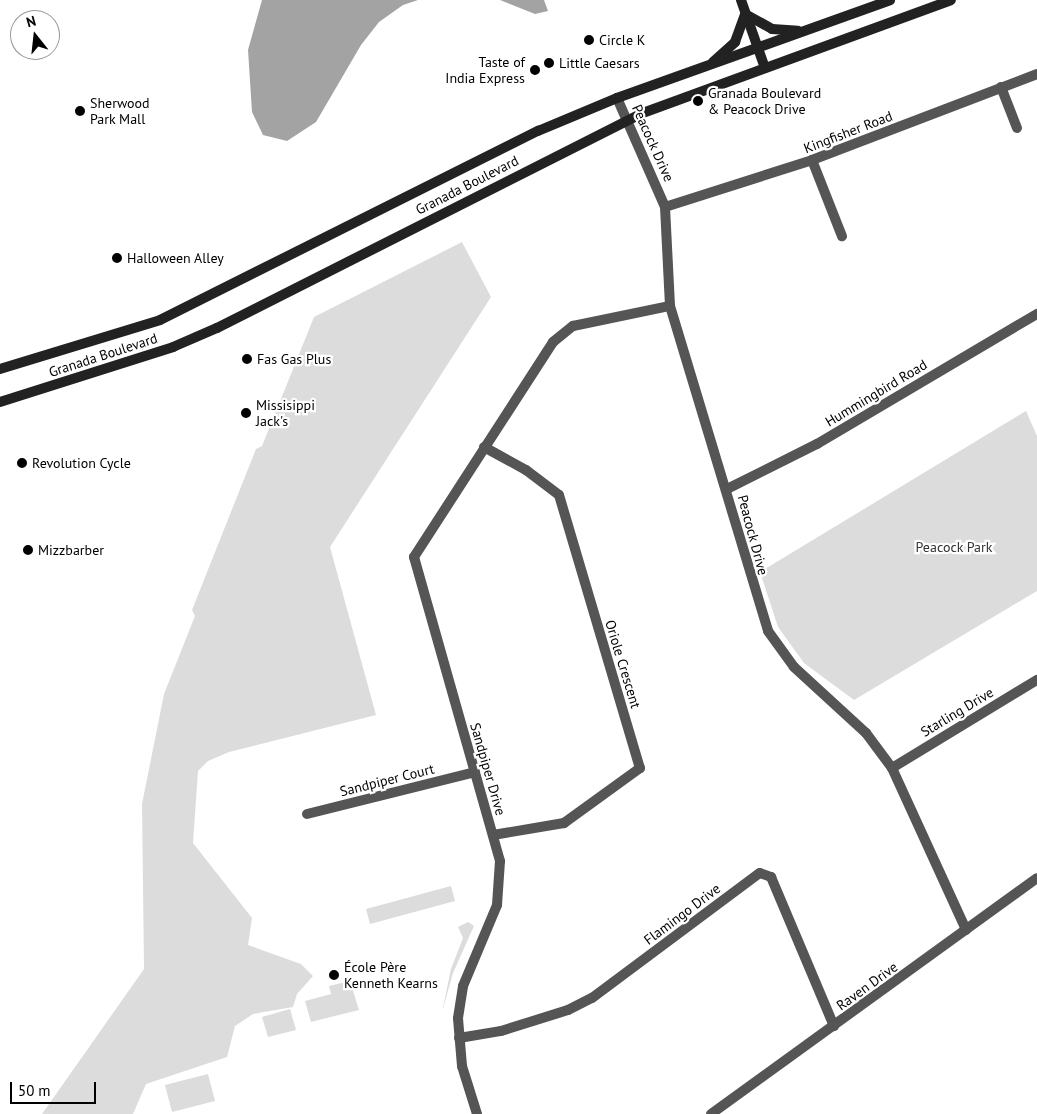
<!DOCTYPE html>
<meta charset="utf-8">
<style>
body{margin:0}
#map{position:relative;width:1037px;height:1114px;overflow:hidden;background:#fff;font-family:"PT Sans",sans-serif}
div>[style]{position:absolute}
.green>*{inset:0;background:#dcdcdc}
.water>*{inset:0;background:#a3a3a3}
.street>*{height:10px;margin:-5px;padding:0 5px;transform-origin:5px;border-radius:5px;background:#555}
.secondary>*{height:10px;margin:-5px;padding:0 5px;transform-origin:5px;border-radius:5px;background:#222}
.dots>*{width:14px;height:14px;translate:-50% -50%;box-sizing:border-box;border:2px solid #fff;border-radius:50%}
span{translate:-50% -50%;white-space:nowrap;text-align:center;line-height:1.15;-webkit-text-stroke:4.5px #fff;paint-order:stroke}
.poi-label{font-size:14px;color:#000}
.left{translate:0 -50%;text-align:left}
.right{translate:-100% -50%;text-align:right}
.street-label{font-size:14px;color:#000}
.park-label{font-size:14px;color:#333}
.north{position:absolute;left:10px;top:10px;width:50px;height:50px;box-sizing:border-box;background:#fff;border:1px solid #999;border-radius:50%;rotate:344deg;font-size:14px;font-weight:700;line-height:20px;text-align:center;color:#000}
.north::after{content:'';display:block;margin:auto;width:18px;height:22px;background:#000;clip-path:polygon(50% 0,100% 100%,50% 72%,0 100%)}
.scale{position:absolute;left:10px;top:1082px;width:86px;height:22px;box-sizing:border-box;border:2px solid #000;border-top:0;padding-left:6px;font-size:15px;line-height:18px;white-space:nowrap;color:#000;-webkit-text-stroke:4px #fff;paint-order:stroke}
</style>
<div id="map">
<div class="green">
<div style="clip-path:polygon(462px 242px,491px 297px,330px 547px,376px 715px,229px 752px,208px 761px,198px 771px,193px 843px,252px 918px,248px 945px,301px 964px,313px 976px,297px 994px,293px 1007px,253px 1014px,235px 1026px,227px 1057px,146px 1084px,133px 1114px,42px 1114px,144px 969px,142px 804px,164px 694px,195px 616px,192px 610px,256px 449px,262px 446px,314px 317px)"></div>
<div style="clip-path:polygon(1026px 411px,1037px 436px,1037px 591px,854px 700px,804px 663px,778px 627px,760px 572px)"></div>
<div style="clip-path:polygon(451px 886px,455px 901px,370px 924px,366px 909px)"></div>
<div style="clip-path:polygon(468px 922px,474px 926px,453px 973px,442px 1012px,451px 969px,463px 938px,458px 927px)"></div>
<div style="clip-path:polygon(350px 981px,359px 1010px,311px 1022px,305px 1001px,331px 994px,329px 986px)"></div>
<div style="clip-path:polygon(290px 1009px,296px 1030px,268px 1037px,262px 1017px)"></div>
<div style="clip-path:polygon(208px 1074px,215px 1101px,172px 1112px,165px 1085px)"></div>
</div>
<div class="water">
<div style="clip-path:polygon(262px 0,418px 0,403px 5px,379px 22px,361px 45px,316px 122px,287px 141px,263px 135px,252px 112px,248px 50px)"></div>
<div style="clip-path:polygon(500px 0,544px 0,548px 11px,535px 14px)"></div>
</div>
<div class="street">
<div style="left:1001px;top:87px;width:44px;rotate:68.7deg"></div>
<div style="left:617px;top:98px;width:119px;rotate:66.2deg"></div>
<div style="left:665px;top:207px;width:99px;rotate:87.1deg"></div>
<div style="left:670px;top:306px;width:339px;rotate:73.2deg"></div>
<div style="left:768px;top:631px;width:44px;rotate:54.2deg"></div>
<div style="left:794px;top:667px;width:98px;rotate:42.5deg"></div>
<div style="left:866px;top:733px;width:44px;rotate:53.4deg"></div>
<div style="left:892px;top:768px;width:178px;rotate:65.4deg"></div>
<div style="left:812px;top:160px;width:82px;rotate:68.5deg"></div>
<div style="left:665px;top:207px;width:154px;rotate:-17.7deg"></div>
<div style="left:812px;top:160px;width:241px;rotate:-20.9deg"></div>
<div style="left:484px;top:447px;width:48px;rotate:28.7deg"></div>
<div style="left:526px;top:470px;width:41px;rotate:37.1deg"></div>
<div style="left:559px;top:495px;width:285px;rotate:73.5deg"></div>
<div style="left:640px;top:768px;width:94px;rotate:144.1deg"></div>
<div style="left:564px;top:823px;width:72px;rotate:170.4deg"></div>
<div style="left:727px;top:489px;width:101px;rotate:-26.6deg"></div>
<div style="left:817px;top:444px;width:256px;rotate:-30.6deg"></div>
<div style="left:892px;top:768px;width:170px;rotate:-31.3deg"></div>
<div style="left:307px;top:814px;width:173px;rotate:-14deg"></div>
<div style="left:459px;top:1038px;width:43px;rotate:-9.5deg"></div>
<div style="left:501px;top:1031px;width:70px;rotate:-17.4deg"></div>
<div style="left:568px;top:1010px;width:27px;rotate:-27deg"></div>
<div style="left:592px;top:998px;width:209px;rotate:-36.7deg"></div>
<div style="left:760px;top:873px;width:12px;rotate:20deg"></div>
<div style="left:771px;top:877px;width:162px;rotate:67.1deg"></div>
<div style="left:477px;top:1114px;width:50px;rotate:-107.4deg"></div>
<div style="left:462px;top:1066px;width:48px;rotate:-94.8deg"></div>
<div style="left:458px;top:1018px;width:32px;rotate:-81deg"></div>
<div style="left:463px;top:986px;width:88px;rotate:-67.2deg"></div>
<div style="left:497px;top:905px;width:44px;rotate:-86.1deg"></div>
<div style="left:500px;top:861px;width:316px;rotate:-105.8deg"></div>
<div style="left:414px;top:557px;width:256px;rotate:-57.1deg"></div>
<div style="left:553px;top:342px;width:26px;rotate:-39deg"></div>
<div style="left:573px;top:326px;width:99px;rotate:-11.7deg"></div>
<div style="left:711px;top:1114px;width:402px;rotate:-35.9deg"></div>
</div>
<div class="secondary">
<div style="left:741px;top:0;width:72px;rotate:70.6deg"></div>
<div style="left:747px;top:15px;width:29px;rotate:29deg"></div>
<div style="left:772px;top:29px;width:26px;rotate:4deg"></div>
<div style="left:713px;top:62px;width:30px;rotate:-42deg"></div>
<div style="left:735px;top:42px;width:30px;rotate:-70deg"></div>
<div style="left:0;top:369px;width:167px;rotate:-17deg"></div>
<div style="left:160px;top:320px;width:423px;rotate:-26.6deg"></div>
<div style="left:538px;top:131px;width:86px;rotate:-22.7deg"></div>
<div style="left:617px;top:98px;width:290px;rotate:-19.7deg"></div>
<div style="left:0;top:402px;width:182px;rotate:-17.6deg"></div>
<div style="left:173px;top:347px;width:48px;rotate:-23.4deg"></div>
<div style="left:217px;top:328px;width:474px;rotate:-26.8deg"></div>
<div style="left:640px;top:114px;width:331px;rotate:-20.1deg"></div>
</div>
<div class="dots">
<div style="left:589px;top:40px;background:#000"></div>
<div style="left:549px;top:63px;background:#000"></div>
<div style="left:535px;top:70px;background:#000"></div>
<div style="left:698px;top:101px;background:#000"></div>
<div style="left:80px;top:111px;background:#000"></div>
<div style="left:117px;top:258px;background:#000"></div>
<div style="left:247px;top:359px;background:#000"></div>
<div style="left:246px;top:413px;background:#000"></div>
<div style="left:22px;top:463px;background:#000"></div>
<div style="left:28px;top:550px;background:#000"></div>
<div style="left:334px;top:975px;background:#000"></div>
</div>
<div class="poi-label">
<span class="left" style="left:599px;top:40px">Circle K</span>
<span class="right" style="left:525px;top:70px">Taste of<br>India Express</span>
<span class="left" style="left:559px;top:63px">Little Caesars</span>
<span class="left" style="left:708px;top:101px">Granada Boulevard<br>&amp; Peacock Drive</span>
<span class="left" style="left:90px;top:111px">Sherwood<br>Park Mall</span>
<span class="left" style="left:127px;top:258px">Halloween Alley</span>
<span class="left" style="left:257px;top:359px">Fas Gas Plus</span>
<span class="left" style="left:256px;top:413px">Missisippi<br>Jack's</span>
<span class="left" style="left:32px;top:463px">Revolution Cycle</span>
<span class="left" style="left:38px;top:550px">Mizzbarber</span>
<span class="left" style="left:344px;top:975px">École Père<br>Kenneth Kearns</span>
</div>
<div class="street-label">
<span style="left:848px;top:132px;rotate:-21deg">Kingfisher Road</span>
<span style="left:653px;top:143px;rotate:66deg">Peacock Drive</span>
<span style="left:467px;top:185px;rotate:-27deg">Granada Boulevard</span>
<span style="left:103px;top:355px;rotate:-18deg">Granada Boulevard</span>
<span style="left:876px;top:393px;rotate:-31deg">Hummingbird Road</span>
<span style="left:753px;top:535px;rotate:75deg">Peacock Drive</span>
<span style="left:623px;top:664px;rotate:73deg">Oriole Crescent</span>
<span style="left:957px;top:712px;rotate:-31deg">Starling Drive</span>
<span style="left:488px;top:769px;rotate:74deg">Sandpiper Drive</span>
<span style="left:387px;top:780px;rotate:-14deg">Sandpiper Court</span>
<span style="left:682px;top:914px;rotate:-37deg">Flamingo Drive</span>
<span style="left:867px;top:986px;rotate:-36deg">Raven Drive</span>
</div>
<div class="park-label">
<span style="left:954px;top:547px">Peacock Park</span>
</div>
<div class="north">N</div>
<div class="scale">50 m</div>
</div>
